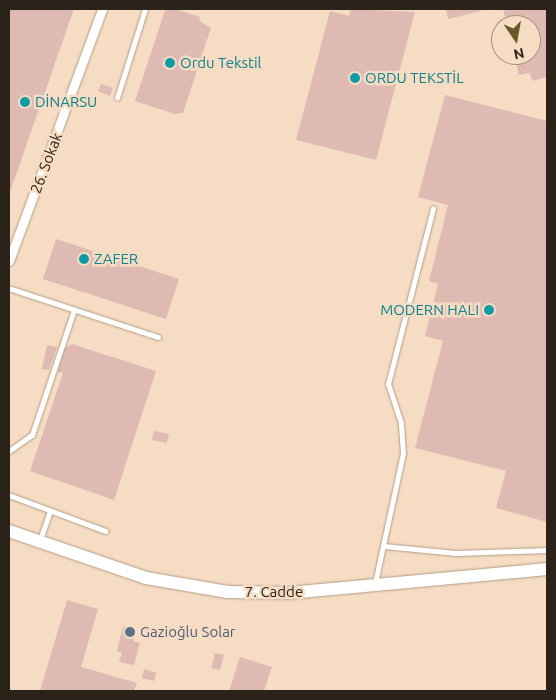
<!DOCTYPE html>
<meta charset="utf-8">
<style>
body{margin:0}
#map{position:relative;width:556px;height:700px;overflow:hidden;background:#f5dcc3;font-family:Ubuntu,sans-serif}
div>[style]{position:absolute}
.building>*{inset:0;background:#dfbab3}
.roads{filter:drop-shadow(0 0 1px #b59d86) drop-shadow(0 0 1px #b59d86)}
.lane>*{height:4.5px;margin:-2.25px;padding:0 2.25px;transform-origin:2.25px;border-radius:2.25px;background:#fff}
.street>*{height:9px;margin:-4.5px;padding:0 4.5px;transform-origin:4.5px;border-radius:4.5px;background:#fff}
.secondary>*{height:12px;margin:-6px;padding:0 6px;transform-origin:6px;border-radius:6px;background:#fff}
.dots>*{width:14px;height:14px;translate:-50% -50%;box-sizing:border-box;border:2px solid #f5dcc3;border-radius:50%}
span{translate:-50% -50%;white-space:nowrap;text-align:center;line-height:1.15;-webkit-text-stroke:5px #f5dcc3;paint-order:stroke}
.culture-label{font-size:15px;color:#0d838f}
.left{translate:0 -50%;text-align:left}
.right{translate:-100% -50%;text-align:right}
.street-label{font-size:15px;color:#2b2219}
.service-label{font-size:15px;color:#4e5e75}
.frame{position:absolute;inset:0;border:10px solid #2b2219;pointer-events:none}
.north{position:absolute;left:491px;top:15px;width:50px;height:50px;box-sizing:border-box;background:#f5dcc3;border:1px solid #a4927f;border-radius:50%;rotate:168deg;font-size:14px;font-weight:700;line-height:20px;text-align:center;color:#2b2219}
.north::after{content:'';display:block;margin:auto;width:18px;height:22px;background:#685926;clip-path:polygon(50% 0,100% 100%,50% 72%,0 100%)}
</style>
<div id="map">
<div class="building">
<div style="clip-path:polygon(9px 9px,74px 9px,10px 192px,9px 192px)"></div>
<div style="clip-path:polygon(175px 9px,200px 17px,199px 21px,211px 28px,183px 113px,175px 114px,135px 101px,165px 10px)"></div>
<div style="clip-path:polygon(351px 9px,415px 12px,376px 160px,296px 140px,330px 11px,349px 16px)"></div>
<div style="clip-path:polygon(446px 9px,481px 9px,481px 11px,448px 19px)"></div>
<div style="clip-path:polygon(503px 9px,547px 9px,547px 77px,532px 81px,530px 73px,519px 75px,514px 55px,531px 55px,531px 25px,507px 25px)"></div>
<div style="clip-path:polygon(101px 84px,113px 88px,110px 96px,98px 91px)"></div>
<div style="clip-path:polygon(445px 95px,547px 121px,547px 522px,496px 508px,506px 471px,415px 448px,443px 341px,425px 336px,438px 284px,429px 281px,448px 205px,418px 197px)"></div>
<div style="clip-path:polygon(56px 239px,179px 279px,166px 319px,43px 279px)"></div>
<div style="clip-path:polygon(72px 344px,156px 371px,114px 500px,30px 471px,63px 373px,57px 372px,65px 348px)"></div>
<div style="clip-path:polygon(47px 345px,57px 347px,49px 370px,42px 369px)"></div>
<div style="clip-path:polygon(154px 431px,169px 434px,167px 443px,152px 440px)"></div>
<div style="clip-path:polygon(67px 600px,98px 609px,81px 667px,137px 683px,134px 691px,40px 691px)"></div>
<div style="clip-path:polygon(123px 626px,136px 629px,133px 641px,140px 643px,134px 665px,119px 662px,122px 653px,117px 651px)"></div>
<div style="clip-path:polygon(215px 653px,224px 655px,220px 670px,211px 668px)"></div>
<div style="clip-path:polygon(240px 657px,272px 667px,264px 691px,229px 691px)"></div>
<div style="clip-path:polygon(144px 669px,156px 673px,154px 681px,142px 678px)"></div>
</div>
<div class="roads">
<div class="lane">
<div style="left:117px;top:98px;width:93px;rotate:-72.5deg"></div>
<div style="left:9px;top:288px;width:157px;rotate:18.2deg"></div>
<div style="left:9px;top:451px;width:28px;rotate:-35deg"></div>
<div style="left:32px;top:435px;width:132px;rotate:-71.4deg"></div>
<div style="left:9px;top:495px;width:103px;rotate:20.4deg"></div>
<div style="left:40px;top:540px;width:31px;rotate:-71deg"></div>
<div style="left:384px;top:546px;width:72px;rotate:5.6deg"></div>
<div style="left:456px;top:553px;width:91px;rotate:-1.9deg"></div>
<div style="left:375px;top:583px;width:132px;rotate:-77.8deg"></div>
<div style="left:403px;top:454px;width:31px;rotate:-94deg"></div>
<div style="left:401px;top:423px;width:41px;rotate:-108.4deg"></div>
<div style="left:388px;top:384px;width:181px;rotate:-75.6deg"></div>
</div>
<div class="street">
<div style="left:9px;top:261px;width:269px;rotate:-69.7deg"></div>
</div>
<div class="secondary">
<div style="left:9px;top:531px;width:145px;rotate:18.9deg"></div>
<div style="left:146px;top:578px;width:83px;rotate:9.7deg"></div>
<div style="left:228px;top:592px;width:61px;rotate:0.9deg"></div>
<div style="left:289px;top:593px;width:259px;rotate:-5.3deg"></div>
</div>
</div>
<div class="dots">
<div style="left:170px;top:63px;background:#0f9aa8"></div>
<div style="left:355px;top:78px;background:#0f9aa8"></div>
<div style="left:25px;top:102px;background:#0f9aa8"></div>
<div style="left:84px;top:259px;background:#0f9aa8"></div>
<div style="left:489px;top:310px;background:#0f9aa8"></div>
<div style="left:130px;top:632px;background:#5c6f8a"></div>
</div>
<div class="culture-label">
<span class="left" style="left:180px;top:63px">Ordu Tekstil</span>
<span class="left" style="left:365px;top:78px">ORDU TEKSTİL</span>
<span class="left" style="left:35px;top:102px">DİNARSU</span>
<span class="left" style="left:94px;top:259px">ZAFER</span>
<span class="right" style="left:479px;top:310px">MODERN HALI</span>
</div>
<div class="street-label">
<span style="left:46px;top:163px;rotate:-69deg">26. Sokak</span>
<span style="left:274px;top:592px">7. Cadde</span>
</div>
<div class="service-label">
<span class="left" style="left:140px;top:632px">Gazioğlu Solar</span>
</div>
<div class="frame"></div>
<div class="north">N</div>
</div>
